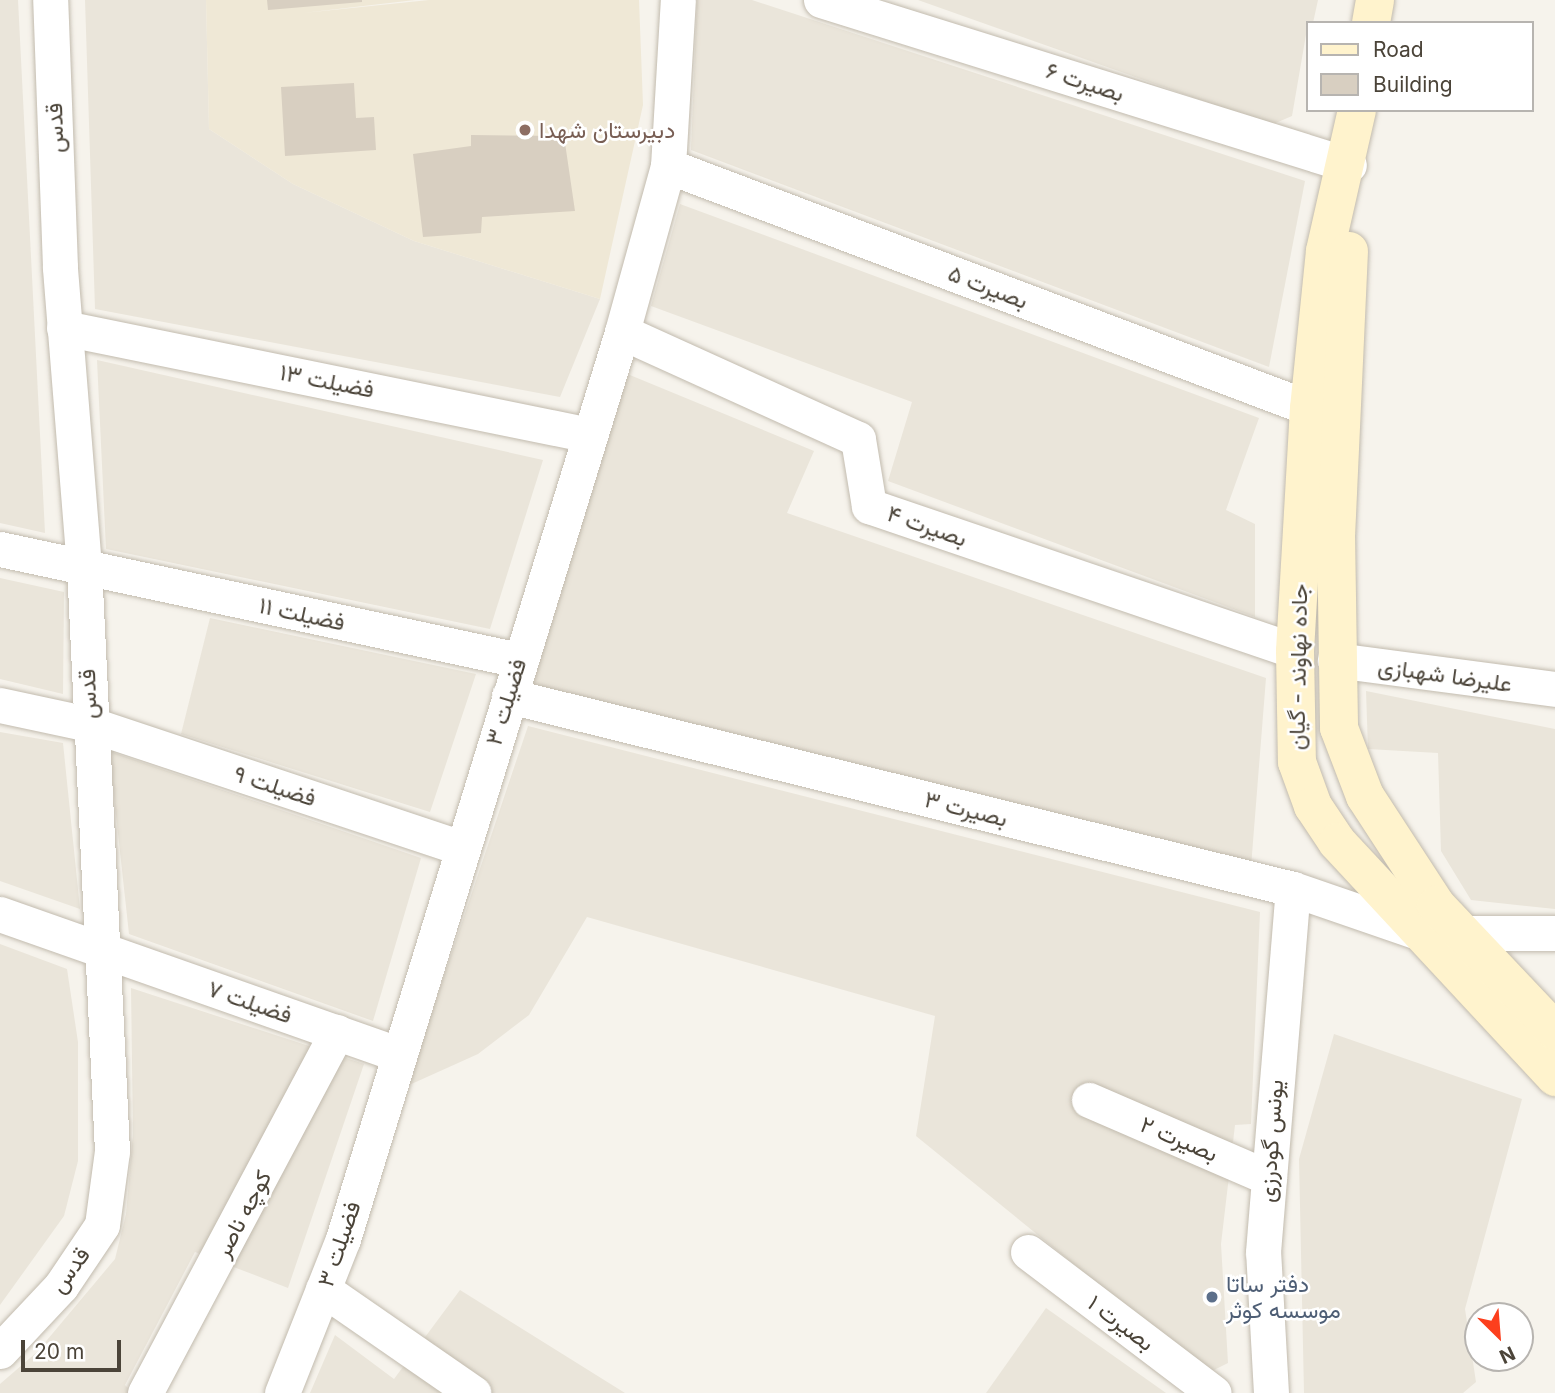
<!DOCTYPE html>
<meta charset="utf-8">
<style>
body{margin:0}
#map{position:relative;width:1555px;height:1393px;overflow:hidden;background:#f6f3ec;font-family:Inter,Vazirmatn,sans-serif}
div>[style]{position:absolute}
.residential>*{inset:0;background:#eae5da}
.education>*{inset:0;background:#efe8d6}
.building>*{inset:0;background:#d8cfc1}
.roads{filter:drop-shadow(0 0 2px #c2bbae) drop-shadow(0 0 2px #c2bbae)}
.minor>*{height:35px;margin:-17.5px;padding:0 17.5px;transform-origin:17.5px;border-radius:17.5px;background:#fff}
.secondary>*{height:38px;margin:-19px;padding:0 19px;transform-origin:19px;border-radius:19px;background:#fff3cd}
.dots>*{width:19px;height:19px;translate:-50% -50%;box-sizing:border-box;border:4px solid #fff;border-radius:50%}
span{translate:-50% -50%;white-space:nowrap;text-align:center;line-height:1.15;-webkit-text-stroke:5px #fff;paint-order:stroke}
.street-label{font-size:23px;color:#4b4439}
.education-label{font-size:23px;color:#785e54}
.left{translate:0 -50%;text-align:left}
.service-label{font-size:23px;color:#4e5e75}
.legend{position:absolute;left:1306px;top:21px;width:228px;height:91px;box-sizing:border-box;background:#fff;border:2px solid #b7b4b0;margin:0;padding:9px 12px;list-style:none;font-size:21px;color:#4b4439}
.legend li{display:flex;align-items:center;gap:14px;height:35px}
.legend b{width:35px;border:2px solid #b7b4b0}
.north{position:absolute;left:1464px;top:1302px;width:70px;height:70px;box-sizing:border-box;background:#fff;border:2px solid #b7b4b0;border-radius:50%;rotate:155deg;font-size:19px;font-weight:700;line-height:28px;text-align:center;color:#4b4439}
.north::after{content:'';display:block;margin:auto;width:24px;height:32px;background:#fc3f1d;clip-path:polygon(50% 0,100% 100%,50% 72%,0 100%)}
.scale{position:absolute;left:21px;top:1340px;width:100px;height:32px;box-sizing:border-box;border:4px solid #4b4439;border-top:0;padding-left:9px;font-size:21px;line-height:24px;white-space:nowrap;color:#4b4439;-webkit-text-stroke:5px #fff;paint-order:stroke}
</style>
<div id="map">
<div class="residential">
<div style="clip-path:polygon(0 0,18px 0,45px 533px,0 523px)"></div>
<div style="clip-path:polygon(85px 0,206px 0,209px 129px,293px 184px,414px 241px,600px 299px,560px 397px,95px 309px)"></div>
<div style="clip-path:polygon(697px 0,752px 0,1305px 181px,1269px 367px,691px 150px)"></div>
<div style="clip-path:polygon(918px 0,1318px 0,1313px 23px,1308px 23px,1292px 116px,1271px 125px)"></div>
<div style="clip-path:polygon(680px 204px,1259px 418px,1226px 510px,1255px 524px,1255px 617px,888px 481px,912px 402px,651px 306px)"></div>
<div style="clip-path:polygon(97px 360px,543px 460px,490px 629px,106px 549px)"></div>
<div style="clip-path:polygon(625px 373px,814px 451px,787px 513px,1266px 678px,1251px 867px,532px 686px)"></div>
<div style="clip-path:polygon(0 578px,64px 592px,63px 694px,0 679px)"></div>
<div style="clip-path:polygon(210px 618px,476px 674px,430px 812px,181px 734px)"></div>
<div style="clip-path:polygon(1366px 691px,1555px 729px,1555px 909px,1471px 900px,1441px 851px,1438px 753px,1368px 749px)"></div>
<div style="clip-path:polygon(528px 726px,1260px 912px,1251px 1124px,1235px 1125px,1221px 1244px,1228px 1363px,1208px 1373px,916px 1136px,935px 1016px,587px 917px,529px 1015px,478px 1054px,407px 1086px)"></div>
<div style="clip-path:polygon(0 732px,63px 743px,80px 909px,0 881px)"></div>
<div style="clip-path:polygon(109px 751px,421px 858px,373px 1021px,129px 934px)"></div>
<div style="clip-path:polygon(0 944px,67px 969px,78px 1042px,78px 1161px,64px 1216px,0 1305px)"></div>
<div style="clip-path:polygon(131px 988px,364px 1064px,288px 1288px,195px 1252px,125px 1385px,133px 1393px,0 1393px,0 1384px,37px 1352px,115px 1259px,126px 1214px,133px 1134px)"></div>
<div style="clip-path:polygon(1334px 1034px,1522px 1099px,1465px 1309px,1476px 1382px,1463px 1393px,1304px 1393px,1299px 1159px)"></div>
<div style="clip-path:polygon(460px 1290px,625px 1393px,310px 1393px,335px 1335px,394px 1379px)"></div>
<div style="clip-path:polygon(1046px 1308px,1166px 1393px,986px 1393px)"></div>
</div>
<div class="education">
<div style="clip-path:polygon(206px 0,415px 0,303px 13px,429px 0,639px 0,643px 105px,600px 299px,414px 241px,293px 184px,209px 129px)"></div>
</div>
<div class="building">
<div style="clip-path:polygon(267px 0,362px 0,362px 2px,268px 10px)"></div>
<div style="clip-path:polygon(354px 83px,356px 118px,374px 117px,376px 150px,285px 156px,281px 87px)"></div>
<div style="clip-path:polygon(471px 135px,564px 136px,575px 211px,482px 217px,481px 233px,423px 237px,413px 154px,471px 146px)"></div>
</div>
<div class="roads">
<div class="minor">
<div style="left:821px;top:0;width:553px;rotate:17.35deg"></div>
<div style="left:668px;top:166px;width:685px;rotate:20.68deg"></div>
<div style="left:64px;top:328px;width:537px;rotate:11.5deg"></div>
<div style="left:622px;top:332px;width:259px;rotate:24.4deg"></div>
<div style="left:858px;top:439px;width:68px;rotate:80.7deg"></div>
<div style="left:869px;top:506px;width:450px;rotate:18.8deg"></div>
<div style="left:0;top:549px;width:531px;rotate:12.07deg"></div>
<div style="left:1335px;top:660px;width:222px;rotate:7.5deg"></div>
<div style="left:509px;top:696px;width:807px;rotate:13.83deg"></div>
<div style="left:1293px;top:889px;width:135px;rotate:19deg"></div>
<div style="left:1421px;top:933px;width:134px"></div>
<div style="left:0;top:705px;width:91px;rotate:12.1deg"></div>
<div style="left:89px;top:724px;width:392px;rotate:18.4deg"></div>
<div style="left:0;top:914px;width:422px;rotate:19.4deg"></div>
<div style="left:1089px;top:1100px;width:196px;rotate:23.4deg"></div>
<div style="left:1028px;top:1252px;width:233px;rotate:37.2deg"></div>
<div style="left:323px;top:1289px;width:183px;rotate:34.7deg"></div>
<div style="left:0;top:1351px;width:89px;rotate:-46.8deg"></div>
<div style="left:61px;top:1286px;width:73px;rotate:-56.1deg"></div>
<div style="left:102px;top:1225px;width:75px;rotate:-82.3deg"></div>
<div style="left:112px;top:1151px;width:585px;rotate:-92.74deg"></div>
<div style="left:84px;top:567px;width:301px;rotate:-94.6deg"></div>
<div style="left:60px;top:267px;width:267px;rotate:-92.1deg"></div>
<div style="left:145px;top:1393px;width:409px;rotate:-62deg"></div>
<div style="left:282px;top:1393px;width:166px;rotate:-68.4deg"></div>
<div style="left:343px;top:1239px;width:949px;rotate:-72.9deg"></div>
<div style="left:622px;top:332px;width:172px;rotate:-74.5deg"></div>
<div style="left:668px;top:166px;width:166px;rotate:-86.6deg"></div>
<div style="left:1271px;top:1393px;width:141px;rotate:-93.2deg"></div>
<div style="left:1263px;top:1252px;width:364px;rotate:-85.3deg"></div>
</div>
<div class="secondary">
<div style="left:1371px;top:23px;width:23px;rotate:-80deg"></div>
<div style="left:1357px;top:110px;width:145px;rotate:102.8deg"></div>
<div style="left:1325px;top:251px;width:158px;rotate:95.8deg"></div>
<div style="left:1309px;top:408px;width:243px;rotate:93.3deg"></div>
<div style="left:1295px;top:651px;width:111px;rotate:89deg"></div>
<div style="left:1297px;top:762px;width:47px;rotate:70deg"></div>
<div style="left:1313px;top:806px;width:43px;rotate:56.3deg"></div>
<div style="left:1337px;top:842px;width:321px;rotate:47.1deg"></div>
<div style="left:1349px;top:251px;width:283px;rotate:92.6deg"></div>
<div style="left:1336px;top:534px;width:194px;rotate:89.1deg"></div>
<div style="left:1339px;top:728px;width:73px;rotate:69.1deg"></div>
<div style="left:1365px;top:796px;width:130px;rotate:56.9deg"></div>
<div style="left:1436px;top:905px;width:173px;rotate:46.6deg"></div>
</div>
</div>
<div class="dots">
<div style="left:525px;top:130px;background:#8d6e63"></div>
<div style="left:1212px;top:1297px;background:#5c6f8a"></div>
</div>
<div class="street-label">
<span style="left:1085px;top:82px;rotate:18deg">بصیرت ۶</span>
<span style="left:55px;top:128px;rotate:-92deg">قدس</span>
<span style="left:988px;top:287px;rotate:21deg">بصیرت ۵</span>
<span style="left:327px;top:381px;rotate:11deg">فضیلت ۱۳</span>
<span style="left:927px;top:526px;rotate:19deg">بصیرت ۴</span>
<span style="left:302px;top:614px;rotate:12deg">فضیلت ۱۱</span>
<span style="left:1298px;top:667px;rotate:-89deg">جاده نهاوند - گیان</span>
<span style="left:1445px;top:675px;rotate:8deg">علیرضا شهبازی</span>
<span style="left:88px;top:694px;rotate:-92deg">قدس</span>
<span style="left:506px;top:702px;rotate:-73deg">فضیلت ۳</span>
<span style="left:275px;top:786px;rotate:18deg">فضیلت ۹</span>
<span style="left:966px;top:809px;rotate:14deg">بصیرت ۳</span>
<span style="left:250px;top:1002px;rotate:19deg">فضیلت ۷</span>
<span style="left:1179px;top:1139px;rotate:23deg">بصیرت ۲</span>
<span style="left:1271px;top:1141px;rotate:-86deg">یونس گودرزی</span>
<span style="left:243px;top:1214px;rotate:-62deg">کوچه ناصر</span>
<span style="left:339px;top:1244px;rotate:-71deg">فضیلت ۳</span>
<span style="left:70px;top:1270px;rotate:-54deg">قدس</span>
<span style="left:1121px;top:1323px;rotate:37deg">بصیرت ۱</span>
</div>
<div class="education-label">
<span class="left" style="left:539px;top:130px">دبیرستان شهدا</span>
</div>
<div class="service-label">
<span class="left" style="left:1226px;top:1297px">دفتر ساتا<br>موسسه کوثر</span>
</div>
<ul class="legend">
<li><b style="height:9px;background:#fff3cd"></b>Road</li>
<li><b style="height:19px;background:#d8cfc1"></b>Building</li>
</ul>
<div class="north">N</div>
<div class="scale">20 m</div>
</div>
